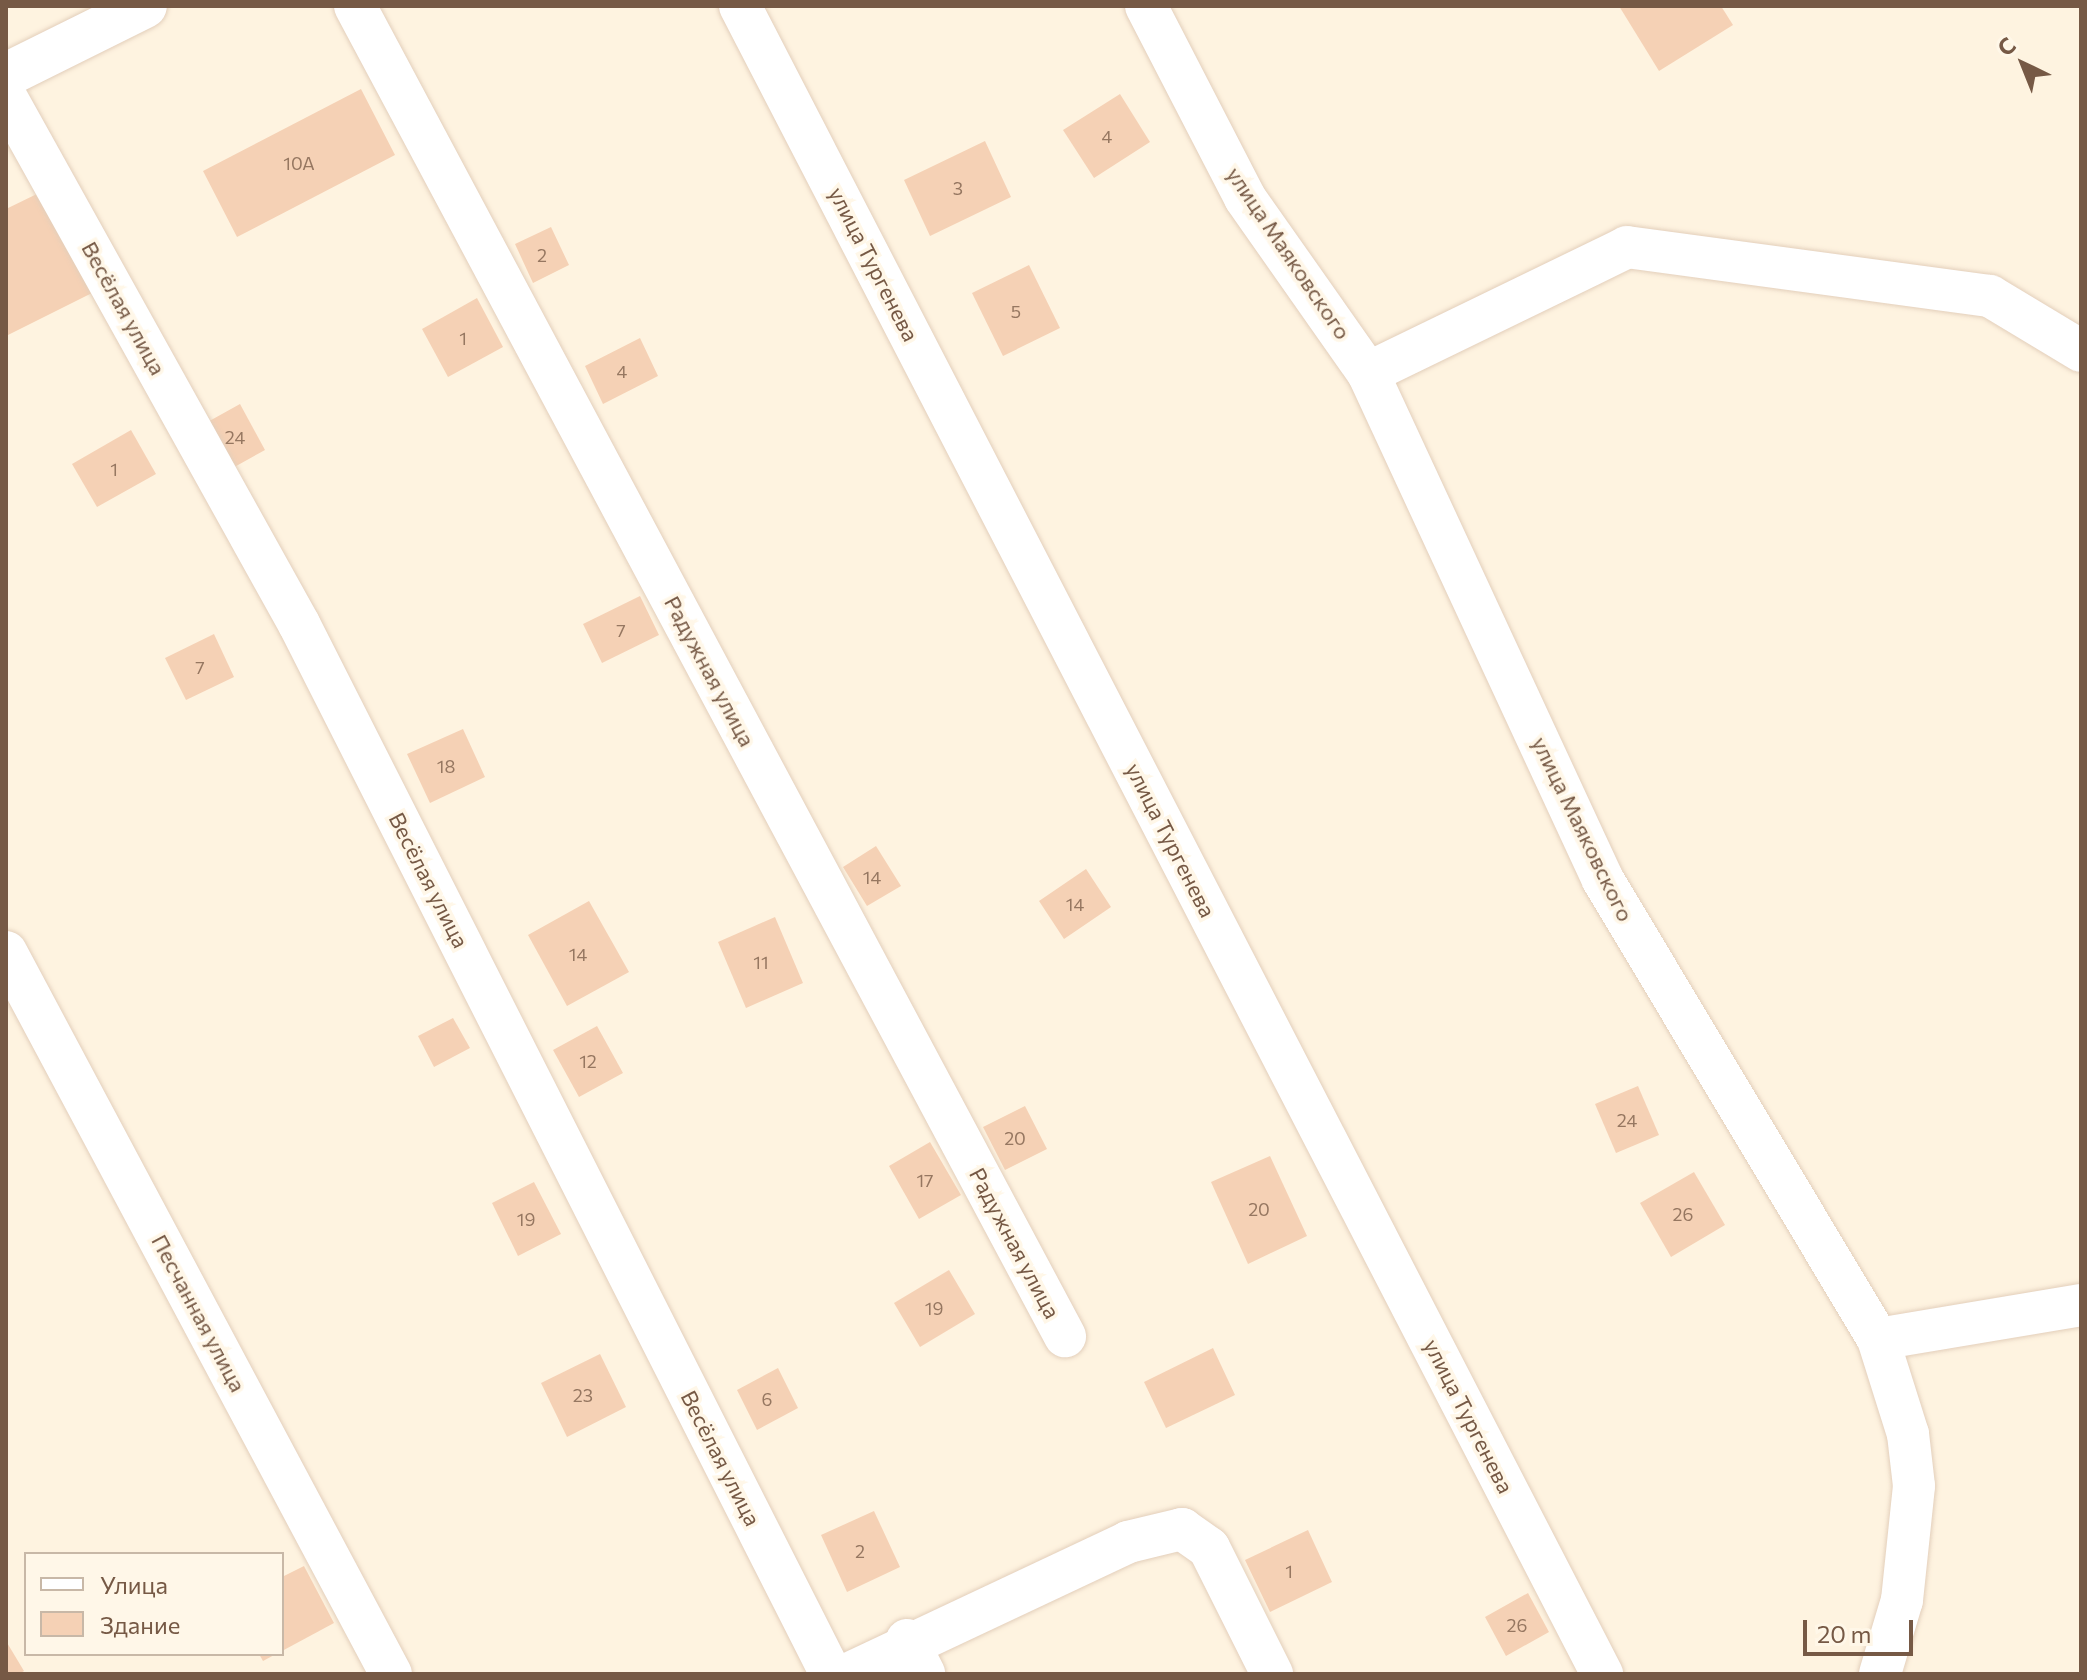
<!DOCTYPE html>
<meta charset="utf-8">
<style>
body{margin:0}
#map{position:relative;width:2087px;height:1680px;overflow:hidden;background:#fef3e0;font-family:Commissioner,sans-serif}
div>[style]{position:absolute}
.building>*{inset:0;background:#f5d1b5}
.roads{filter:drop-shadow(0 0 2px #e3cfbb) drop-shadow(0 0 2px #e3cfbb)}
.minor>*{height:42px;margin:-21px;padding:0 21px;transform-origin:21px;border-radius:21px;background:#fff}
.secondary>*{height:44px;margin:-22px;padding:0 22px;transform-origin:22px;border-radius:22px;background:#fff}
span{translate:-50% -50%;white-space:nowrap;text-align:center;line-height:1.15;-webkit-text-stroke:7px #fff7e8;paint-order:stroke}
.number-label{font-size:18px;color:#967761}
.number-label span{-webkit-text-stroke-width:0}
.street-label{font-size:22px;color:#765945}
.frame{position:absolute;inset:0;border:8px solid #765945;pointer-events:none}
.legend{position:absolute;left:24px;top:1552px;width:260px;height:104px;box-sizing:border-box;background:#fff7e8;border:2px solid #c8b8a7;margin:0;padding:10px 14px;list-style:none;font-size:24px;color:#765945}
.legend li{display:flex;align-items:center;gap:16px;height:40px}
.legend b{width:40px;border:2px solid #c8b8a7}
.north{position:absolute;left:1983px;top:24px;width:80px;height:80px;-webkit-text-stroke:6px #fff7e8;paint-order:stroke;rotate:317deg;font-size:22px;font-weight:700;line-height:32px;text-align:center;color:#765945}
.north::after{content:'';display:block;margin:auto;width:28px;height:36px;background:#765945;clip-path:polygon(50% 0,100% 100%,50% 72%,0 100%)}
.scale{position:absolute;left:1803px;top:1620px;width:110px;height:36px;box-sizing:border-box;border:4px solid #765945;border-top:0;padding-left:10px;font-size:24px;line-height:28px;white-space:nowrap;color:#765945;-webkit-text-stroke:6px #fff7e8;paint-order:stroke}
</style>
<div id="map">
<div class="building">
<div style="clip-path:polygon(1619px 6px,1721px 6px,1733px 25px,1659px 71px)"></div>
<div style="clip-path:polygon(361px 89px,395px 155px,237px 237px,203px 171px)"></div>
<div style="clip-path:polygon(1120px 94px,1150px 142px,1094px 178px,1063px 130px)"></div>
<div style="clip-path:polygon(985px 141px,1011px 197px,930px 236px,904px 180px)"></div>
<div style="clip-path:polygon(41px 192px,92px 293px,6px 336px,6px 209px)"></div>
<div style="clip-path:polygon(551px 227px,569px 265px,533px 283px,515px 244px)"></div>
<div style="clip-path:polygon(1029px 265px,1060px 328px,1003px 356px,972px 293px)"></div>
<div style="clip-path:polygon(477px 298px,503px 347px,448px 377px,422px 329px)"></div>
<div style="clip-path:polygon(640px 338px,658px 376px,603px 404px,585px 366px)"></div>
<div style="clip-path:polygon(240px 404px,265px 450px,229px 470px,204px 424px)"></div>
<div style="clip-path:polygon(131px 430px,156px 474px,97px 507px,72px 464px)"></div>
<div style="clip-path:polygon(640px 596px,659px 635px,602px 663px,583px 624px)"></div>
<div style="clip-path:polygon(214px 634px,234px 677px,186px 700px,165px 658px)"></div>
<div style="clip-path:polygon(463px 729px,485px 777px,430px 803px,407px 754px)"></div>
<div style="clip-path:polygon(876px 846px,901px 886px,867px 906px,843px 867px)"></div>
<div style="clip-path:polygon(1086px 869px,1111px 907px,1064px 939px,1039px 901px)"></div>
<div style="clip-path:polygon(589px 901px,629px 972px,567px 1006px,528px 935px)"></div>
<div style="clip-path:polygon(775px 917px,803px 983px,746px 1008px,718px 942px)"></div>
<div style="clip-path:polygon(453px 1018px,470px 1048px,434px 1067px,418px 1036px)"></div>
<div style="clip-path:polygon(597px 1026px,623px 1073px,579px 1097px,553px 1050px)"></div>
<div style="clip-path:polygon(1638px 1086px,1659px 1135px,1616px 1153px,1595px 1104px)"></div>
<div style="clip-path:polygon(1025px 1106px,1047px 1149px,1005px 1170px,983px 1127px)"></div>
<div style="clip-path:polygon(930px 1142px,961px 1195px,919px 1219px,889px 1166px)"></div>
<div style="clip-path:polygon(1270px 1156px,1307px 1236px,1248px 1264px,1211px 1182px)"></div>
<div style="clip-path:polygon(1694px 1172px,1725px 1225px,1671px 1257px,1640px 1203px)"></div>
<div style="clip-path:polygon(534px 1182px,561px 1234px,518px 1256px,492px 1203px)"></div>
<div style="clip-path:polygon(949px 1270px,975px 1314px,920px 1347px,894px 1303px)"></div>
<div style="clip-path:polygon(1213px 1348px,1235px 1395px,1166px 1428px,1144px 1382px)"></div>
<div style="clip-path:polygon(600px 1354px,626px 1407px,567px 1437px,541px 1383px)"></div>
<div style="clip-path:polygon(778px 1368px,798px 1408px,757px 1430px,737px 1390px)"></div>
<div style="clip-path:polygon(874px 1511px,900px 1567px,847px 1592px,821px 1535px)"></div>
<div style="clip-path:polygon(1308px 1530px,1332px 1582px,1270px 1612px,1245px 1560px)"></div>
<div style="clip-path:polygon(304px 1566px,334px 1623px,282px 1651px,282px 1577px)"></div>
<div style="clip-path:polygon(1528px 1593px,1549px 1632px,1506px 1656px,1485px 1617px)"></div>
<div style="clip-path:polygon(6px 1641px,24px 1671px,19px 1674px,6px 1674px)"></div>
<div style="clip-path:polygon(259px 1654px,276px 1654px,263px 1661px)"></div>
</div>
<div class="roads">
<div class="minor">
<div style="left:355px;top:6px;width:1508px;rotate:61.91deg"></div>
<div style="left:740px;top:6px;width:1878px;rotate:62.67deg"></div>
<div style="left:1146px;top:6px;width:216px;rotate:62.7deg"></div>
<div style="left:1245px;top:198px;width:214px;rotate:54.9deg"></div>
<div style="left:1368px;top:373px;width:559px;rotate:65.13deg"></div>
<div style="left:1603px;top:880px;width:535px;rotate:59.07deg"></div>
<div style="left:1878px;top:1339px;width:100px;rotate:72.5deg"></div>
<div style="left:1908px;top:1434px;width:52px;rotate:83.4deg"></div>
<div style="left:1914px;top:1486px;width:115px;rotate:96deg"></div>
<div style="left:1902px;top:1600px;width:77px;rotate:106.6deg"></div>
<div style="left:6px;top:97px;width:603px;rotate:60.93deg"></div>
<div style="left:299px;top:624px;width:1177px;rotate:63.13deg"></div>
<div style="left:1368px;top:373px;width:288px;rotate:-25.9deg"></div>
<div style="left:1627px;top:247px;width:366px;rotate:7.7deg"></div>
<div style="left:1990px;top:296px;width:106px;rotate:31.1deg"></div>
<div style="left:6px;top:952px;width:818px;rotate:61.93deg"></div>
<div style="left:1878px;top:1339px;width:206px;rotate:-9.5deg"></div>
<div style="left:907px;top:1640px;width:38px;rotate:63deg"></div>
<div style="left:848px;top:1674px;width:310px;rotate:-25.2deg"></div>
<div style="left:1128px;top:1542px;width:56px;rotate:-13.5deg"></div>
<div style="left:1182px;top:1529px;width:33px;rotate:35deg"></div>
<div style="left:1209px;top:1548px;width:141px;rotate:63.4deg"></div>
</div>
<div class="secondary">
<div style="left:6px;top:75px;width:155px;rotate:-26.4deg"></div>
</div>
</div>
<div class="number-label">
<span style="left:1107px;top:136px">4</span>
<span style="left:299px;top:163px">10А</span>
<span style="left:958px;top:188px">3</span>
<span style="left:542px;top:255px">2</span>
<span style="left:1016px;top:311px">5</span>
<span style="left:463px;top:338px">1</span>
<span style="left:622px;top:371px">4</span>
<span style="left:235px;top:437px">24</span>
<span style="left:114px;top:469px">1</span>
<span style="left:621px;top:630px">7</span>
<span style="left:200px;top:667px">7</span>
<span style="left:446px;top:766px">18</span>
<span style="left:872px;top:877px">14</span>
<span style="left:1075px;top:904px">14</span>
<span style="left:578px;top:954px">14</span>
<span style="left:761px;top:962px">11</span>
<span style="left:588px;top:1061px">12</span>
<span style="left:1627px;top:1120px">24</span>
<span style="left:1015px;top:1138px">20</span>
<span style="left:925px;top:1180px">17</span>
<span style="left:1259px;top:1209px">20</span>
<span style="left:1683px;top:1214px">26</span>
<span style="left:526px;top:1219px">19</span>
<span style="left:934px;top:1308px">19</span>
<span style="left:583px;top:1395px">23</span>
<span style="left:767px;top:1399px">6</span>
<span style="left:860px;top:1551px">2</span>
<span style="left:1289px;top:1571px">1</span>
<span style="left:1517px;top:1625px">26</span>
</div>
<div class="street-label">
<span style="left:1289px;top:253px;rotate:56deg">улица Маяковского</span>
<span style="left:874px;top:264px;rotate:63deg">улица Тургенева</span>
<span style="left:124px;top:308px;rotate:61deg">Весёлая улица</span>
<span style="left:710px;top:671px;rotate:62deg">Радужная улица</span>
<span style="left:1583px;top:829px;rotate:64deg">улица Маяковского</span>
<span style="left:1171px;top:840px;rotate:63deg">улица Тургенева</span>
<span style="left:429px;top:880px;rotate:63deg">Весёлая улица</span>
<span style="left:1015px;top:1243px;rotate:62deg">Радужная улица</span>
<span style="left:199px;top:1313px;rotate:62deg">Песчанная улица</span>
<span style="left:1469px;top:1416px;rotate:63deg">улица Тургенева</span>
<span style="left:721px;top:1458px;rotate:63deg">Весёлая улица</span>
</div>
<div class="frame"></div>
<ul class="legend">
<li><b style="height:10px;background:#fff"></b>Улица</li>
<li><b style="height:22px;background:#f5d1b5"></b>Здание</li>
</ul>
<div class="north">С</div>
<div class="scale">20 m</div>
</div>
